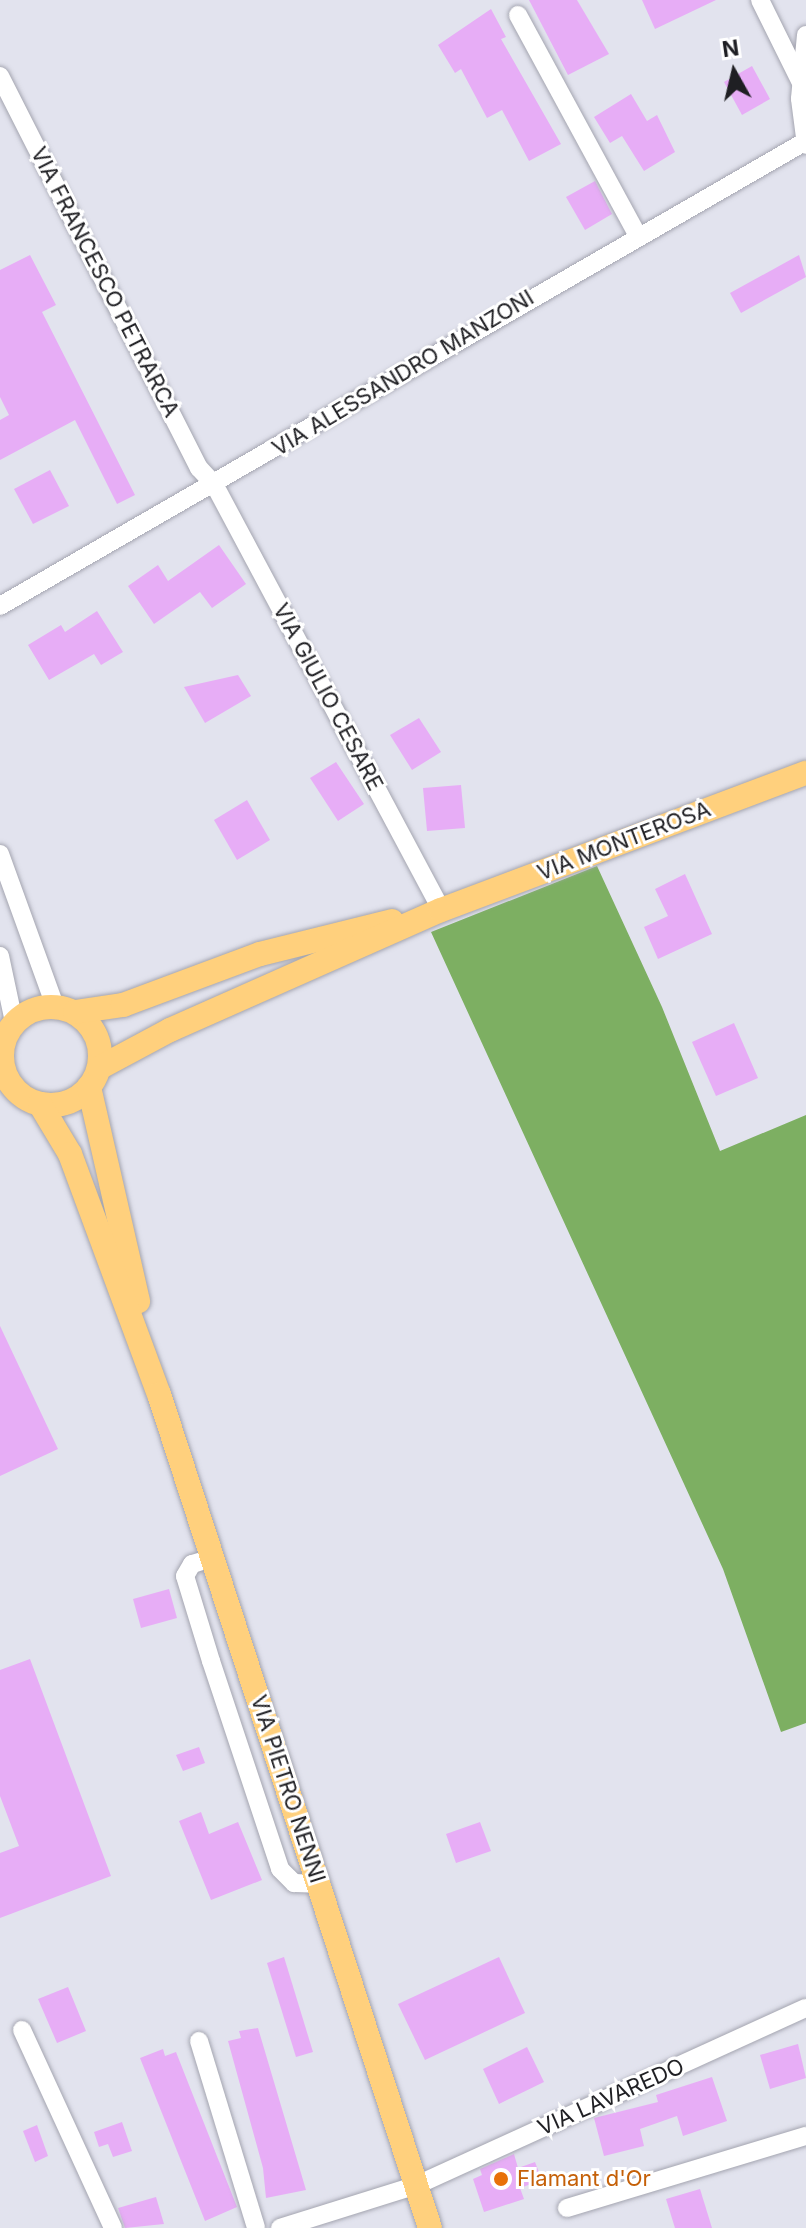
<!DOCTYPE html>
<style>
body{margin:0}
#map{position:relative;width:806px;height:2228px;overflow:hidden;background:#e2e3ee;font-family:Inter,sans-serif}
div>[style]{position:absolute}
.forest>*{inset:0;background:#7daf62}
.building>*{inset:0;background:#e7adf6}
.roads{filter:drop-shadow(0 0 2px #a4a5b0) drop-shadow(0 0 2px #a4a5b0)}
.minor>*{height:18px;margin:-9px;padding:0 9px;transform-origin:9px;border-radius:9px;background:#fff}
.major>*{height:24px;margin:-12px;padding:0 12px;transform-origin:12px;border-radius:12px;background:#ffd07d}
.major>.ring{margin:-12px;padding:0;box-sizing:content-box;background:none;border:24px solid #ffd07d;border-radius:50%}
.dots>*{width:22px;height:22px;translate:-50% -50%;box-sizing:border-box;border:4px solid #fff;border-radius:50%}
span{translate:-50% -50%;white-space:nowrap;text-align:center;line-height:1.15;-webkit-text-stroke:6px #fff;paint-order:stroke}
.street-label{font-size:22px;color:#1f1f23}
.food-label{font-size:22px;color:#c56008}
.left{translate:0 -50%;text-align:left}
.north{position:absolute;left:694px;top:32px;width:80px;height:80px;-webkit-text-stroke:6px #fff;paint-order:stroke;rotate:352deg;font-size:22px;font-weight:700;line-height:32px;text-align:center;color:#1f1f23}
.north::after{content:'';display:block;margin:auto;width:28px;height:36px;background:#1f1f23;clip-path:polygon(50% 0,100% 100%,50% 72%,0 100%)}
</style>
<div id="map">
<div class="forest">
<div style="clip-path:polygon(597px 866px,662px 1007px,720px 1151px,806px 1115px,806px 1723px,781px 1732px,723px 1569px,431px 932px)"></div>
</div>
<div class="building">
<div style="clip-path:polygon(529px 0,577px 0,609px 54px,568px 75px)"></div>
<div style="clip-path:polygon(642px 0,716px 0,655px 29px)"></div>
<div style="clip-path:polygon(491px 9px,506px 37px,501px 39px,561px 144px,529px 161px,502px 110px,487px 118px,461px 69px,455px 73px,438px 45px)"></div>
<div style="clip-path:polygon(752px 66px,770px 99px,742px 115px,724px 82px)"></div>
<div style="clip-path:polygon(631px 94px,647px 121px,657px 115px,675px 152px,644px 171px,622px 136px,610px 143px,594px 117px)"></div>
<div style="clip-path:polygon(595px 181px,612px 214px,585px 230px,566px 197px)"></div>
<div style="clip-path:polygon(30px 255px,56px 305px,42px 312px,135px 495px,117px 504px,75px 420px,0 460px,0 420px,9px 415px,0 397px,0 270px)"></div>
<div style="clip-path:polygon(799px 255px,806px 277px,741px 313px,730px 293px)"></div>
<div style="clip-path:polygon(50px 470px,69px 506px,33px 524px,14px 489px)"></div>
<div style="clip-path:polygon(219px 545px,246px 584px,212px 608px,200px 592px,154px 624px,128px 586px,158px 565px,168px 581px)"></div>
<div style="clip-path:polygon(97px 611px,123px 652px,101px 665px,94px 654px,49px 680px,28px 645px,61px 625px,65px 632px)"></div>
<div style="clip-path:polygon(238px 675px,251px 696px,205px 723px,184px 687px)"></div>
<div style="clip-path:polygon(419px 718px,441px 752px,412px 770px,390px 735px)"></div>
<div style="clip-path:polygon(336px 762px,364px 804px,338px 821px,310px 778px)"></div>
<div style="clip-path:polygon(461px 785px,465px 828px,427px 831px,423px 788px)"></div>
<div style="clip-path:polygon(247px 800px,270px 840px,237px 860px,214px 820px)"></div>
<div style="clip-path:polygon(685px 874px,712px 934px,658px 959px,644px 927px,668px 916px,655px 889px)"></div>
<div style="clip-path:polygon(734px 1023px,758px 1078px,716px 1096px,692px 1042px)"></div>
<div style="clip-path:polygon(0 1326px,58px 1449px,0 1476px)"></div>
<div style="clip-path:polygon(169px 1589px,177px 1618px,141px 1628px,133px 1599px)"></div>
<div style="clip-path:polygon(30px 1659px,111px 1876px,0 1918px,0 1853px,19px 1846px,0 1796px,0 1670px)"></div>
<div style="clip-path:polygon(199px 1747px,205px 1763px,183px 1771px,176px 1755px)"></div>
<div style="clip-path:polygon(201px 1812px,209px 1834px,238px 1822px,262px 1880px,211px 1900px,179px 1821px)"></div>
<div style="clip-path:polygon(480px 1822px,491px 1851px,456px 1863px,446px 1834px)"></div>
<div style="clip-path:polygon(284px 1957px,313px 2052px,296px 2057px,267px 1963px)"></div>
<div style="clip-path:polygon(499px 1957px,525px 2013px,425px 2060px,398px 2004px)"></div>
<div style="clip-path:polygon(68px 1987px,86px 2031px,57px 2043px,38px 1999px)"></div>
<div style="clip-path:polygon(258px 2028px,306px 2190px,266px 2198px,263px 2168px,228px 2041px,241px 2038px,239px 2031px)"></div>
<div style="clip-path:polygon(798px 2044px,806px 2078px,770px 2089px,760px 2055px)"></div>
<div style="clip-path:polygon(527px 2047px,544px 2082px,499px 2104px,483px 2069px)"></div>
<div style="clip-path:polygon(163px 2049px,165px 2056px,176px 2052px,237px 2207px,205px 2221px,140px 2058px)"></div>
<div style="clip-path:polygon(712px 2077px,727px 2121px,683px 2136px,677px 2116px,640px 2129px,644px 2146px,604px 2156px,594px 2118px,658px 2102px,656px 2095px)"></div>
<div style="clip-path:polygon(122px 2122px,132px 2151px,113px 2157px,108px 2144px,99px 2147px,94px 2132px)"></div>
<div style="clip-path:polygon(37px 2125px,48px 2156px,35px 2162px,23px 2131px)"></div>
<div style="clip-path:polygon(514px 2154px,518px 2168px,535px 2162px,542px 2180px,520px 2188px,524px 2199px,484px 2212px,473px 2179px,482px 2175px,480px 2169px)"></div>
<div style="clip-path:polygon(700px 2189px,712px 2228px,675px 2228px,666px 2199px)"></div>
<div style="clip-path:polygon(156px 2197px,164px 2224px,125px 2228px,118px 2208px)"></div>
</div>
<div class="roads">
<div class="minor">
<div style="left:760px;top:0;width:93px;rotate:63.7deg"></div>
<div style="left:518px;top:15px;width:249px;rotate:61.5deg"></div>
<div style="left:806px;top:35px;width:64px;rotate:95.4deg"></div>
<div style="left:800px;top:99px;width:46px;rotate:82.6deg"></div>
<div style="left:0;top:76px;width:440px;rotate:63.1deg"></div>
<div style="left:199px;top:468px;width:22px;rotate:47deg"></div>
<div style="left:214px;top:484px;width:483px;rotate:61.9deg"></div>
<div style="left:0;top:606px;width:931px;rotate:-29.98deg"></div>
<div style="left:0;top:854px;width:162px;rotate:70.1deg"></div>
<div style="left:0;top:956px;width:67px;rotate:78deg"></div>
<div style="left:212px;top:1558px;width:21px;rotate:163deg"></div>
<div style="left:192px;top:1564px;width:14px;rotate:120deg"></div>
<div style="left:185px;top:1576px;width:89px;rotate:73deg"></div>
<div style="left:211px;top:1661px;width:219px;rotate:71.6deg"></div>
<div style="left:280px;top:1869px;width:20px;rotate:45deg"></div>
<div style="left:294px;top:1883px;width:25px;rotate:2deg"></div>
<div style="left:22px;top:2030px;width:218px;rotate:65.3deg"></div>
<div style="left:199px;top:2041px;width:195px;rotate:73deg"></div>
<div style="left:567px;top:2208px;width:250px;rotate:-16.8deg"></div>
<div style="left:280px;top:2228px;width:144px;rotate:-17.4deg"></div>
<div style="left:417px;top:2185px;width:427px;rotate:-24.5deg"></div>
</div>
<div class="major">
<div class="ring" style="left:2px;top:1007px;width:74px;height:74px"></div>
<div style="left:75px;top:1012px;width:49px;rotate:-8.3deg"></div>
<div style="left:123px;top:1005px;width:146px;rotate:-20.4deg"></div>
<div style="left:260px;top:954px;width:136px;rotate:-14deg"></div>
<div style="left:99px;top:1068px;width:81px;rotate:-28.2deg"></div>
<div style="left:170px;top:1030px;width:296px;rotate:-23.9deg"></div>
<div style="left:441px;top:910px;width:390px;rotate:-20.6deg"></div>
<div style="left:89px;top:1087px;width:220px;rotate:77.1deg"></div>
<div style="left:40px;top:1104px;width:58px;rotate:59deg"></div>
<div style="left:70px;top:1154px;width:256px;rotate:69.7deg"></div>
<div style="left:159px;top:1394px;width:877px;rotate:72deg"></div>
</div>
</div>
<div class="dots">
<div style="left:501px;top:2179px;background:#e8710a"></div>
</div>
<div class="street-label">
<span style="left:105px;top:282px;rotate:63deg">VIA FRANCESCO PETRARCA</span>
<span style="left:403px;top:373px;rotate:-31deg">VIA ALESSANDRO MANZONI</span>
<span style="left:328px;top:697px;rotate:62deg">VIA GIULIO CESARE</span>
<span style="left:624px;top:841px;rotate:-21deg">VIA MONTEROSA</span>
<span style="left:288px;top:1789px;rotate:72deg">VIA PIETRO NENNI</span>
<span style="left:611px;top:2097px;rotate:-24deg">VIA LAVAREDO</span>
</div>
<div class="food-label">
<span class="left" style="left:517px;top:2179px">Flamant d'Or</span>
</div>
<div class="north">N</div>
</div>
